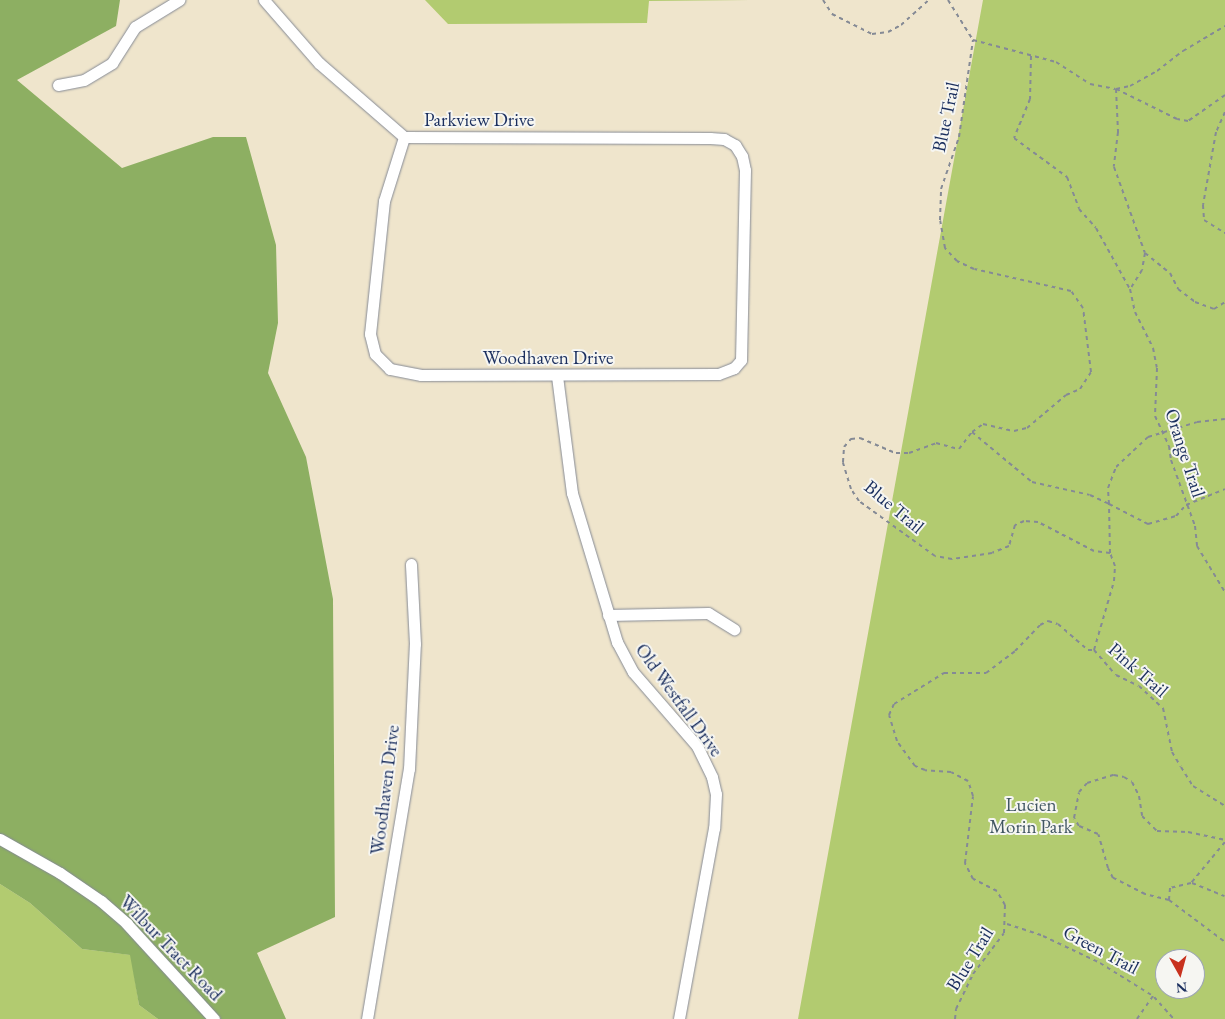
<!DOCTYPE html>
<style>
body{margin:0}
#map{position:relative;width:1225px;height:1019px;overflow:hidden;background:#efe5cc;font-family:"EB Garamond",serif}
div>[style]{position:absolute}
.green>*{inset:0;background:#b2cb70}
.forest>*{inset:0;background:#8daf62}
.path>*{height:2px;margin-top:-1px;transform-origin:0;background:repeating-linear-gradient(90deg,#858a95 0 4px,transparent 0 8px)}
.roads{filter:drop-shadow(0 0 1px #858a95) drop-shadow(0 0 1px #858a95)}
.street>*{height:11px;margin:-5.5px;padding:0 5.5px;transform-origin:5.5px;border-radius:5.5px;background:#fff}
span{translate:-50% -50%;white-space:nowrap;text-align:center;line-height:1.15;-webkit-text-stroke:4px #f6f6f2;paint-order:stroke}
.street-label{font-size:19px;color:#1b2f5e}
.park-label{font-size:19px;color:#415662}
.north{position:absolute;left:1155px;top:949px;width:50px;height:50px;box-sizing:border-box;background:#f6f6f2;border:1px solid #9ea6b7;border-radius:50%;rotate:173deg;font-size:14px;font-weight:700;line-height:20px;text-align:center;color:#1b2f5e}
.north::after{content:'';display:block;margin:auto;width:18px;height:22px;background:#c8321e;clip-path:polygon(50% 0,100% 100%,50% 72%,0 100%)}
</style>
<div id="map">
<div class="green">
<div style="clip-path:polygon(425px 0,750px 0,649px 1px,647px 23px,448px 24px)"></div>
<div style="clip-path:polygon(evenodd,983px 0,1225px 0,1225px 1019px,798px 1019px,983px 0,1165px 959px,1195px 959px,1195px 989px,1165px 989px,1165px 959px)"></div>
<div style="clip-path:polygon(0 884px,30px 903px,82px 949px,131px 955px,139px 1005px,158px 1019px,0 1019px)"></div>
</div>
<div class="forest">
<div style="clip-path:polygon(0 0,120px 0,116px 26px,17px 80px,122px 168px,213px 137px,246px 137px,276px 245px,278px 323px,268px 373px,306px 457px,333px 599px,335px 917px,257px 953px,286px 1019px,158px 1019px,139px 1005px,130px 955px,82px 949px,30px 903px,0 884px)"></div>
</div>
<div class="path">
<div style="left:823px;top:0;width:17px;rotate:57deg"></div>
<div style="left:832px;top:14px;width:45px;rotate:26.6deg"></div>
<div style="left:872px;top:34px;width:16px;rotate:-7deg"></div>
<div style="left:888px;top:32px;width:15px;rotate:-28deg"></div>
<div style="left:901px;top:25px;width:38px;rotate:-42deg"></div>
<div style="left:948px;top:0;width:47px;rotate:58deg"></div>
<div style="left:1031px;top:56px;width:43px;rotate:91.3deg"></div>
<div style="left:1030px;top:99px;width:42px;rotate:112.3deg"></div>
<div style="left:1014px;top:138px;width:66px;rotate:36.3deg"></div>
<div style="left:1067px;top:177px;width:34px;rotate:69deg"></div>
<div style="left:1079px;top:209px;width:25px;rotate:48deg"></div>
<div style="left:1096px;top:228px;width:70px;rotate:60.9deg"></div>
<div style="left:1225px;top:95px;width:45px;rotate:144.9deg"></div>
<div style="left:1188px;top:121px;width:11px;rotate:-170deg"></div>
<div style="left:1177px;top:119px;width:68px;rotate:-153.8deg"></div>
<div style="left:1116px;top:89px;width:43px;rotate:87.3deg"></div>
<div style="left:1118px;top:132px;width:35px;rotate:97deg"></div>
<div style="left:1114px;top:167px;width:91px;rotate:70.2deg"></div>
<div style="left:1145px;top:253px;width:17px;rotate:100deg"></div>
<div style="left:1142px;top:270px;width:22px;rotate:122deg"></div>
<div style="left:1130px;top:289px;width:24px;rotate:78deg"></div>
<div style="left:1135px;top:312px;width:40px;rotate:63.4deg"></div>
<div style="left:1153px;top:348px;width:20px;rotate:79deg"></div>
<div style="left:1157px;top:368px;width:48px;rotate:92.4deg"></div>
<div style="left:1155px;top:416px;width:33px;rotate:65deg"></div>
<div style="left:1169px;top:446px;width:14px;rotate:82deg"></div>
<div style="left:1171px;top:460px;width:70px;rotate:70deg"></div>
<div style="left:1195px;top:526px;width:20px;rotate:84deg"></div>
<div style="left:1197px;top:546px;width:54px;rotate:58.7deg"></div>
<div style="left:1225px;top:112px;width:22px;rotate:114deg"></div>
<div style="left:1216px;top:132px;width:74px;rotate:100.1deg"></div>
<div style="left:1203px;top:205px;width:15px;rotate:86deg"></div>
<div style="left:1204px;top:220px;width:25px;rotate:32deg"></div>
<div style="left:1145px;top:253px;width:32px;rotate:39deg"></div>
<div style="left:1170px;top:273px;width:18px;rotate:63deg"></div>
<div style="left:1178px;top:289px;width:21px;rotate:37deg"></div>
<div style="left:1195px;top:302px;width:20px;rotate:20deg"></div>
<div style="left:1214px;top:309px;width:13px;rotate:-32deg"></div>
<div style="left:972px;top:432px;width:78px;rotate:39.8deg"></div>
<div style="left:1032px;top:482px;width:59px;rotate:12.6deg"></div>
<div style="left:1090px;top:495px;width:21px;rotate:25deg"></div>
<div style="left:1109px;top:504px;width:16px;rotate:-94deg"></div>
<div style="left:1108px;top:488px;width:22px;rotate:-69deg"></div>
<div style="left:1116px;top:467px;width:44px;rotate:-43.2deg"></div>
<div style="left:1148px;top:437px;width:51px;rotate:-17deg"></div>
<div style="left:1197px;top:422px;width:28px;rotate:-6deg"></div>
<div style="left:1110px;top:553px;width:49px;rotate:-91.2deg"></div>
<div style="left:1109px;top:504px;width:44px;rotate:27.1deg"></div>
<div style="left:1148px;top:524px;width:29px;rotate:-16deg"></div>
<div style="left:1176px;top:516px;width:15px;rotate:-48deg"></div>
<div style="left:1186px;top:505px;width:42px;rotate:-22.3deg"></div>
<div style="left:1094px;top:650px;width:33px;rotate:49deg"></div>
<div style="left:1116px;top:675px;width:25px;rotate:26deg"></div>
<div style="left:1139px;top:686px;width:33px;rotate:43deg"></div>
<div style="left:1163px;top:708px;width:45px;rotate:78.4deg"></div>
<div style="left:1172px;top:752px;width:17px;rotate:59deg"></div>
<div style="left:1181px;top:767px;width:22px;rotate:58deg"></div>
<div style="left:1193px;top:786px;width:38px;rotate:32deg"></div>
<div style="left:1225px;top:842px;width:53px;rotate:129.7deg"></div>
<div style="left:1191px;top:883px;width:22px;rotate:167deg"></div>
<div style="left:1170px;top:888px;width:12px;rotate:95deg"></div>
<div style="left:1169px;top:900px;width:70px;rotate:36.9deg"></div>
<div style="left:1192px;top:883px;width:35px;rotate:22deg"></div>
<div style="left:1169px;top:900px;width:25px;rotate:-166deg"></div>
<div style="left:1145px;top:894px;width:36px;rotate:-153deg"></div>
<div style="left:1113px;top:878px;width:11px;rotate:-117deg"></div>
<div style="left:1108px;top:868px;width:35px;rotate:-106deg"></div>
<div style="left:1098px;top:834px;width:21px;rotate:-157deg"></div>
<div style="left:1079px;top:826px;width:9px;rotate:-122deg"></div>
<div style="left:1074px;top:818px;width:26px;rotate:-79deg"></div>
<div style="left:1079px;top:792px;width:12px;rotate:-48deg"></div>
<div style="left:1087px;top:783px;width:28px;rotate:-17deg"></div>
<div style="left:1114px;top:775px;width:10px;rotate:11deg"></div>
<div style="left:1124px;top:777px;width:9px;rotate:32deg"></div>
<div style="left:1132px;top:782px;width:16px;rotate:63deg"></div>
<div style="left:1139px;top:796px;width:20px;rotate:81deg"></div>
<div style="left:1142px;top:816px;width:21px;rotate:45deg"></div>
<div style="left:1157px;top:831px;width:31px;rotate:2deg"></div>
<div style="left:1188px;top:832px;width:38px;rotate:12deg"></div>
<div style="left:1007px;top:924px;width:38px;rotate:18deg"></div>
<div style="left:1043px;top:936px;width:63px;rotate:25.3deg"></div>
<div style="left:1100px;top:963px;width:62px;rotate:31.9deg"></div>
<div style="left:1153px;top:996px;width:28px;rotate:125deg"></div>
<div style="left:1154px;top:997px;width:30px;rotate:48deg"></div>
<div style="left:955px;top:1019px;width:10px;rotate:-84deg"></div>
<div style="left:956px;top:1009px;width:39px;rotate:-64deg"></div>
<div style="left:973px;top:974px;width:51px;rotate:-52.9deg"></div>
<div style="left:1004px;top:933px;width:28px;rotate:-88deg"></div>
<div style="left:1005px;top:905px;width:16px;rotate:-120deg"></div>
<div style="left:997px;top:891px;width:27px;rotate:-153deg"></div>
<div style="left:973px;top:879px;width:18px;rotate:-117deg"></div>
<div style="left:965px;top:863px;width:67px;rotate:-83.2deg"></div>
<div style="left:973px;top:796px;width:16px;rotate:-108deg"></div>
<div style="left:968px;top:781px;width:19px;rotate:-152deg"></div>
<div style="left:951px;top:772px;width:26px;rotate:-176deg"></div>
<div style="left:925px;top:770px;width:11px;rotate:-158deg"></div>
<div style="left:915px;top:766px;width:31px;rotate:-126deg"></div>
<div style="left:897px;top:741px;width:27px;rotate:-107deg"></div>
<div style="left:889px;top:715px;width:12px;rotate:-66deg"></div>
<div style="left:894px;top:704px;width:59px;rotate:-31.8deg"></div>
<div style="left:944px;top:673px;width:42px"></div>
<div style="left:986px;top:673px;width:36px;rotate:-37deg"></div>
<div style="left:1015px;top:651px;width:36px;rotate:-46deg"></div>
<div style="left:1040px;top:625px;width:9px;rotate:-27deg"></div>
<div style="left:1048px;top:621px;width:10px;rotate:17deg"></div>
<div style="left:1058px;top:624px;width:40px;rotate:41deg"></div>
<div style="left:1088px;top:650px;width:6px"></div>
<div style="left:1094px;top:650px;width:72px;rotate:-73.8deg"></div>
<div style="left:1114px;top:581px;width:15px;rotate:-86deg"></div>
<div style="left:1115px;top:566px;width:14px;rotate:-111deg"></div>
<div style="left:1110px;top:553px;width:16px;rotate:-173deg"></div>
<div style="left:1094px;top:551px;width:63px;rotate:-152.6deg"></div>
<div style="left:1038px;top:522px;width:14px;rotate:-176deg"></div>
<div style="left:1024px;top:521px;width:10px;rotate:156deg"></div>
<div style="left:1015px;top:525px;width:22px;rotate:106deg"></div>
<div style="left:1009px;top:546px;width:18px;rotate:158deg"></div>
<div style="left:992px;top:553px;width:40px;rotate:171.5deg"></div>
<div style="left:952px;top:559px;width:17px;rotate:-170deg"></div>
<div style="left:935px;top:556px;width:94px;rotate:-144.1deg"></div>
<div style="left:859px;top:501px;width:14px;rotate:-124deg"></div>
<div style="left:851px;top:489px;width:28px;rotate:-107deg"></div>
<div style="left:843px;top:462px;width:15px;rotate:-86deg"></div>
<div style="left:844px;top:447px;width:11px;rotate:-49deg"></div>
<div style="left:851px;top:439px;width:9px;rotate:-6deg"></div>
<div style="left:860px;top:438px;width:39px;rotate:23deg"></div>
<div style="left:896px;top:453px;width:13px"></div>
<div style="left:909px;top:453px;width:29px;rotate:-20deg"></div>
<div style="left:936px;top:443px;width:24px;rotate:15deg"></div>
<div style="left:959px;top:449px;width:21px;rotate:-53deg"></div>
<div style="left:972px;top:432px;width:14px;rotate:-36deg"></div>
<div style="left:983px;top:424px;width:32px;rotate:13deg"></div>
<div style="left:1014px;top:431px;width:13px;rotate:-13deg"></div>
<div style="left:1027px;top:428px;width:51px;rotate:-40.2deg"></div>
<div style="left:1066px;top:395px;width:15px;rotate:-23deg"></div>
<div style="left:1080px;top:389px;width:20px;rotate:-57deg"></div>
<div style="left:1091px;top:372px;width:64px;rotate:-97.1deg"></div>
<div style="left:1083px;top:308px;width:21px;rotate:-125deg"></div>
<div style="left:1071px;top:291px;width:99px;rotate:-167.2deg"></div>
<div style="left:974px;top:269px;width:19px;rotate:-155deg"></div>
<div style="left:957px;top:261px;width:18px;rotate:-133deg"></div>
<div style="left:945px;top:248px;width:28px;rotate:-100deg"></div>
<div style="left:940px;top:220px;width:31px;rotate:-88deg"></div>
<div style="left:941px;top:189px;width:55px;rotate:-70.9deg"></div>
<div style="left:959px;top:137px;width:98px;rotate:-81.8deg"></div>
<div style="left:973px;top:40px;width:86px;rotate:14.8deg"></div>
<div style="left:1056px;top:62px;width:40px;rotate:32.9deg"></div>
<div style="left:1090px;top:84px;width:26px;rotate:11deg"></div>
<div style="left:1116px;top:89px;width:14px;rotate:-12deg"></div>
<div style="left:1130px;top:86px;width:31px;rotate:-29deg"></div>
<div style="left:1157px;top:71px;width:33px;rotate:-38deg"></div>
<div style="left:1183px;top:51px;width:49px;rotate:-30.8deg"></div>
</div>
<div class="roads">
<div class="street">
<div style="left:264px;top:0;width:84px;rotate:48.9deg"></div>
<div style="left:319px;top:63px;width:113px;rotate:41deg"></div>
<div style="left:404px;top:137px;width:306px;rotate:0.2deg"></div>
<div style="left:710px;top:138px;width:14px;rotate:4deg"></div>
<div style="left:724px;top:139px;width:13px;rotate:29deg"></div>
<div style="left:735px;top:145px;width:13px;rotate:58deg"></div>
<div style="left:742px;top:156px;width:14px;rotate:78deg"></div>
<div style="left:745px;top:170px;width:190px;rotate:91.2deg"></div>
<div style="left:741px;top:360px;width:11px;rotate:131deg"></div>
<div style="left:734px;top:368px;width:17px;rotate:159deg"></div>
<div style="left:718px;top:374px;width:297px;rotate:179.8deg"></div>
<div style="left:421px;top:375px;width:32px;rotate:-169deg"></div>
<div style="left:390px;top:369px;width:21px;rotate:-135deg"></div>
<div style="left:375px;top:354px;width:21px;rotate:-104deg"></div>
<div style="left:370px;top:334px;width:134px;rotate:-84deg"></div>
<div style="left:384px;top:201px;width:67px;rotate:-72.6deg"></div>
<div style="left:58px;top:85px;width:26px;rotate:-11deg"></div>
<div style="left:84px;top:80px;width:33px;rotate:-31deg"></div>
<div style="left:112px;top:63px;width:43px;rotate:-57.4deg"></div>
<div style="left:135px;top:27px;width:52px;rotate:-31.5deg"></div>
<div style="left:557px;top:376px;width:118px;rotate:82.7deg"></div>
<div style="left:572px;top:493px;width:156px;rotate:73.2deg"></div>
<div style="left:617px;top:642px;width:34px;rotate:62deg"></div>
<div style="left:633px;top:672px;width:98px;rotate:49.1deg"></div>
<div style="left:697px;top:746px;width:34px;rotate:64deg"></div>
<div style="left:712px;top:777px;width:17px;rotate:77deg"></div>
<div style="left:716px;top:794px;width:34px;rotate:93deg"></div>
<div style="left:714px;top:828px;width:194px;rotate:100.4deg"></div>
<div style="left:608px;top:615px;width:100px;rotate:-1.1deg"></div>
<div style="left:708px;top:613px;width:31px;rotate:32deg"></div>
<div style="left:0;top:839px;width:69px;rotate:29.5deg"></div>
<div style="left:60px;top:873px;width:50px;rotate:34.3deg"></div>
<div style="left:101px;top:901px;width:35px;rotate:41deg"></div>
<div style="left:127px;top:924px;width:129px;rotate:47.5deg"></div>
<div style="left:367px;top:1019px;width:254px;rotate:-80.5deg"></div>
<div style="left:409px;top:769px;width:125px;rotate:-87.3deg"></div>
<div style="left:415px;top:644px;width:80px;rotate:-92.9deg"></div>
</div>
</div>
<div class="street-label">
<span style="left:946px;top:117px;rotate:-78deg">Blue Trail</span>
<span style="left:479px;top:120px">Parkview Drive</span>
<span style="left:548px;top:358px">Woodhaven Drive</span>
<span style="left:1185px;top:453px;rotate:72deg">Orange Trail</span>
<span style="left:894px;top:507px;rotate:40deg">Blue Trail</span>
<span style="left:1138px;top:670px;rotate:41deg">Pink Trail</span>
<span style="left:679px;top:700px;rotate:54deg">Old Westfall Drive</span>
<span style="left:385px;top:790px;rotate:-83deg">Woodhaven Drive</span>
<span style="left:171px;top:948px;rotate:46deg">Wilbur Tract Road</span>
<span style="left:1101px;top:950px;rotate:28deg">Green Trail</span>
<span style="left:970px;top:959px;rotate:-58deg">Blue Trail</span>
</div>
<div class="park-label">
<span style="left:1031px;top:816px">Lucien<br>Morin Park</span>
</div>
<div class="north">N</div>
</div>
